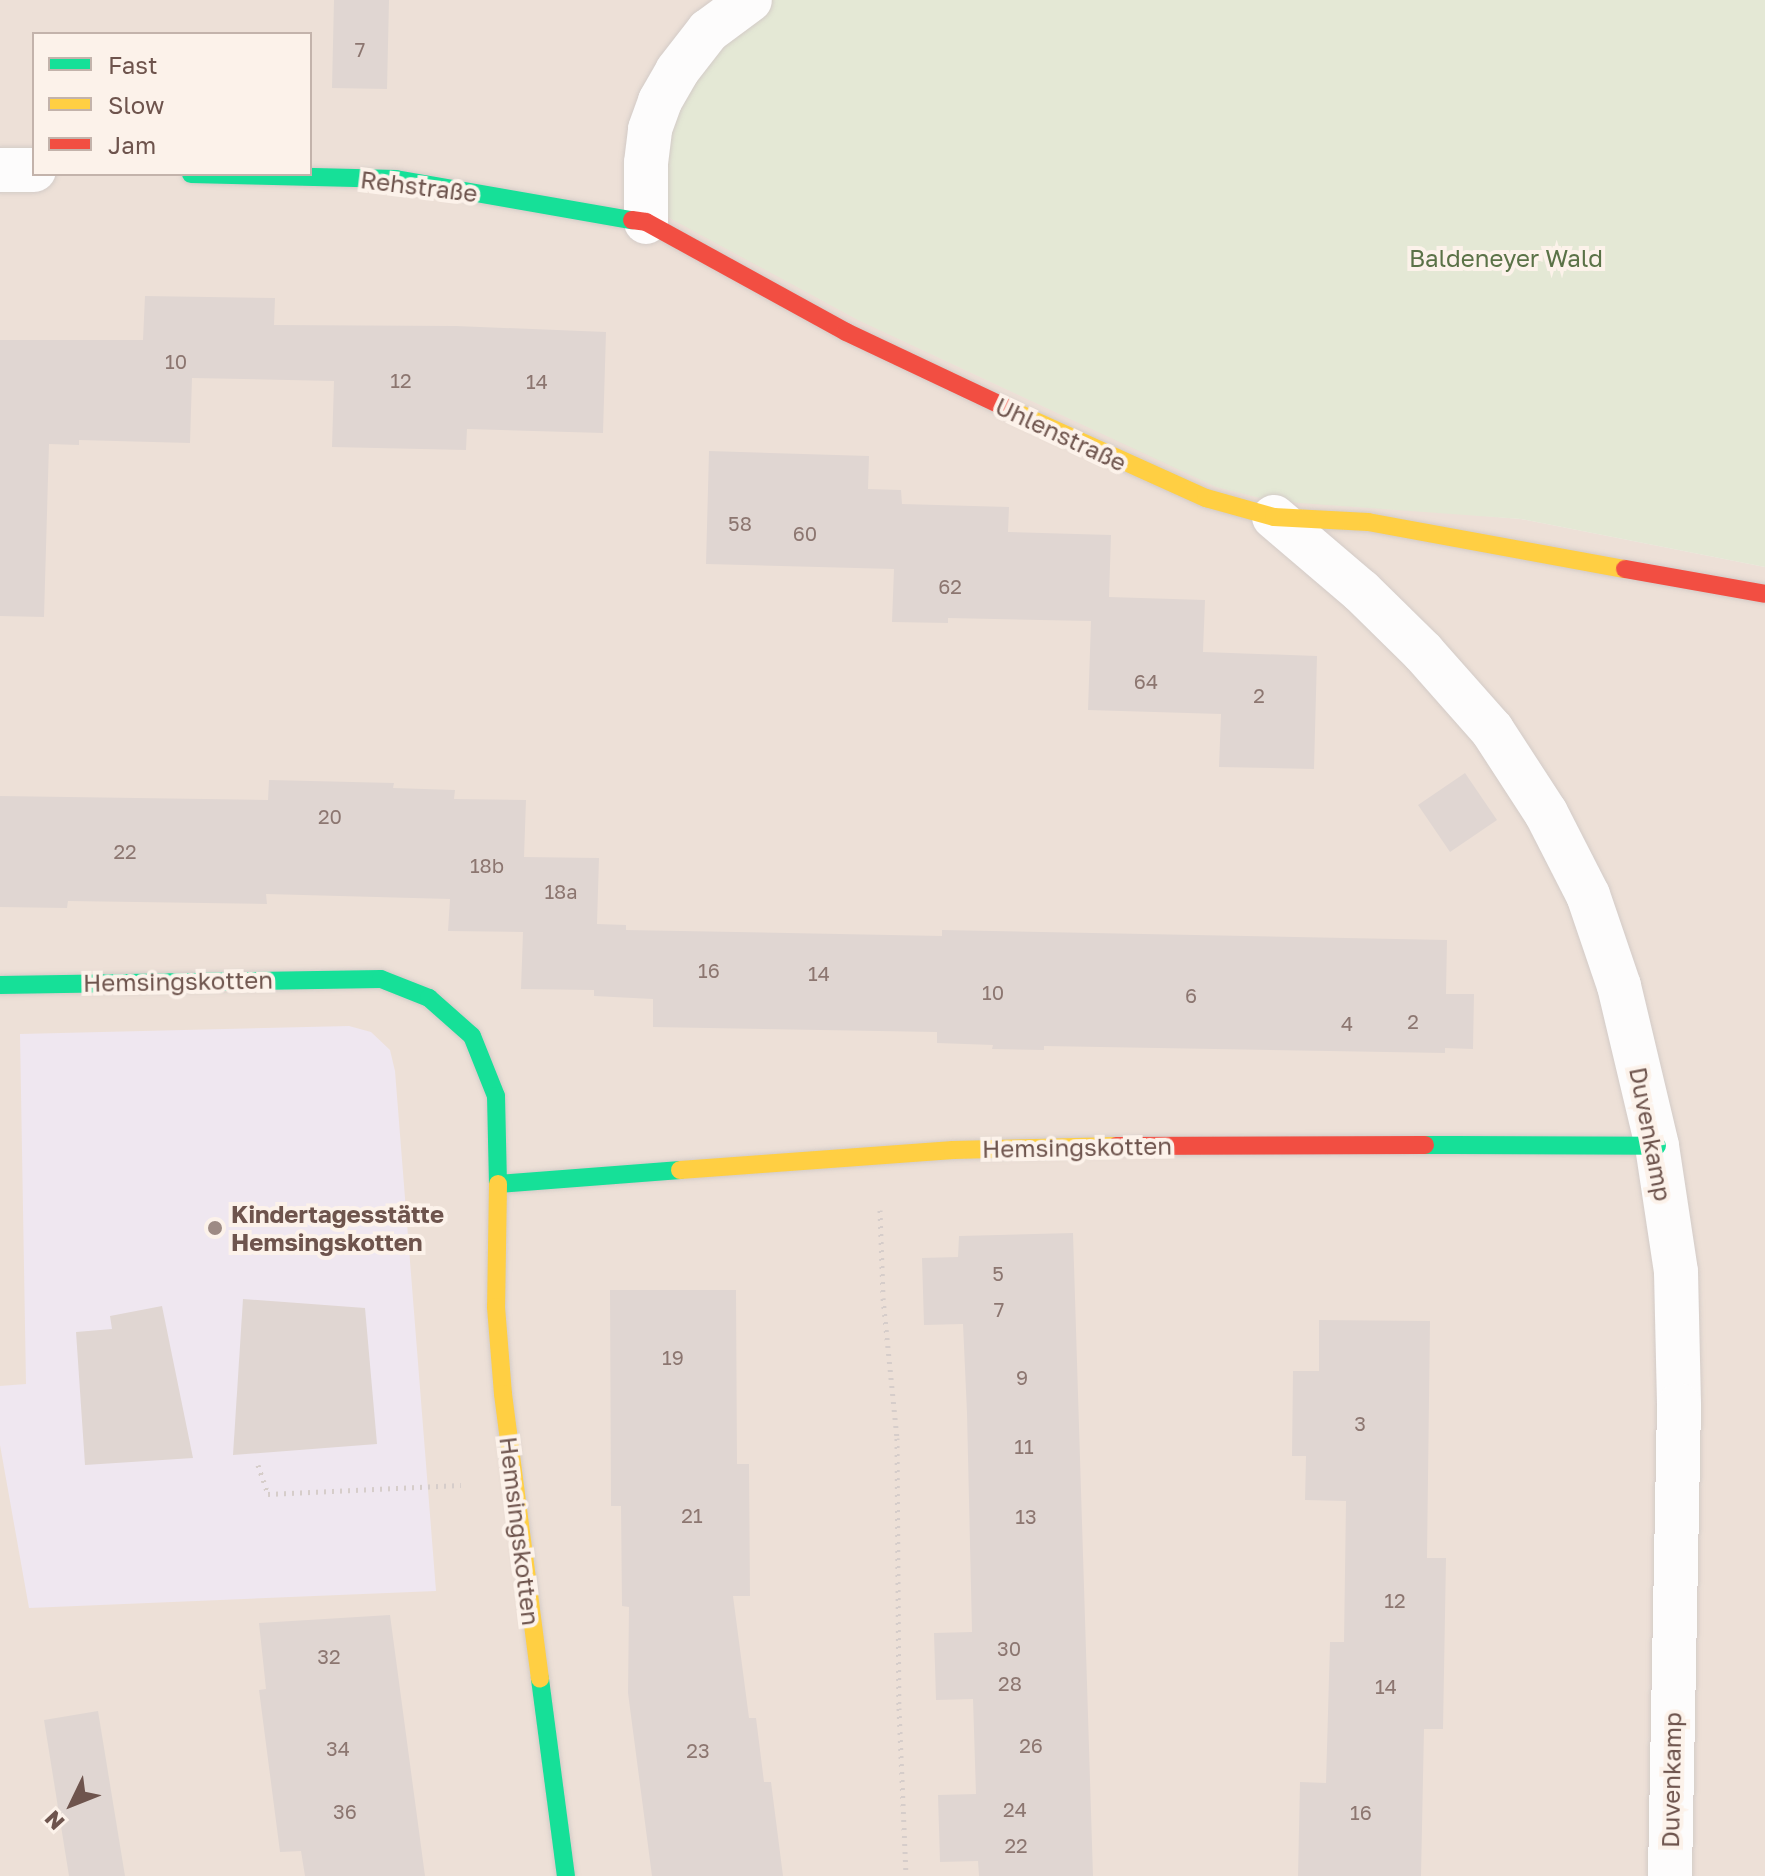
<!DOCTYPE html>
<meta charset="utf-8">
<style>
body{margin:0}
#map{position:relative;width:1765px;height:1876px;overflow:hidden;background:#f4eee9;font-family:"Golos Text",sans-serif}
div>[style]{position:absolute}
.residential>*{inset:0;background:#ede0d7}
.education>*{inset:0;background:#efe7f0}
.green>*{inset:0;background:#e4e8d5}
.building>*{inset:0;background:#e0d6d2}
.path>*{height:5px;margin-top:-2.5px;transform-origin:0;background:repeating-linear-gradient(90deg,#d6cdca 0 2px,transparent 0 8px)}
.roads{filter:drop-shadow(0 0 2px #d3cbc7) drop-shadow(0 0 2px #d3cbc7)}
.street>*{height:44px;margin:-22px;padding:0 22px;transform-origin:22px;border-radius:22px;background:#fdfcfc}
.fast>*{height:18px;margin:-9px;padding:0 9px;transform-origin:9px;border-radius:9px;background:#16e098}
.slow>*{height:18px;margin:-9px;padding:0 9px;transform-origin:9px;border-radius:9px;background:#ffcf43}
.jam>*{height:18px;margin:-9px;padding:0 9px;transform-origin:9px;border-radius:9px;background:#f24e42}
.dots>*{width:22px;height:22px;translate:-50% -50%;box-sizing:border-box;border:4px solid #fcf2ea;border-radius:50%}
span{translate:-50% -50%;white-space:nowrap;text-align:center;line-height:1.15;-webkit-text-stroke:8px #fcf2ea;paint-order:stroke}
.number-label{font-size:20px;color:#8c7670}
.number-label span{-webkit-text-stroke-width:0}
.street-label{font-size:24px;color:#6e544d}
.park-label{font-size:24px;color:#5a7247}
.poi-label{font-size:24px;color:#6e544d;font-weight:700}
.left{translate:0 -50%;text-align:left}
.legend{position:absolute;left:32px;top:32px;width:280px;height:144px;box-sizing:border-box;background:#fcf2ea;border:2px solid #c3b3ab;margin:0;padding:10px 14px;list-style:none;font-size:24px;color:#6e544d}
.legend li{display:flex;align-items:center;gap:16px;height:40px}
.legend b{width:40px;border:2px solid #c3b3ab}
.north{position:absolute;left:32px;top:1764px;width:80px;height:80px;-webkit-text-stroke:6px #fcf2ea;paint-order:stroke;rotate:227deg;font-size:22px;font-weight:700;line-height:32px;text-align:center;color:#6e544d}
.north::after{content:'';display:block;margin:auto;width:28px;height:36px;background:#6e544d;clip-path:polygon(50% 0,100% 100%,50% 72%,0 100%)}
</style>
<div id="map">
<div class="residential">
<div style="clip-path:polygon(evenodd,0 0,733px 0,1392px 508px,1521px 519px,1765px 567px,1765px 1876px,0 1876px,0 0,34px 34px,310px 34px,310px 174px,34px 174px,34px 34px)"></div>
</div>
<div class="education">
<div style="clip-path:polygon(349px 1026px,371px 1032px,390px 1050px,395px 1071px,436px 1591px,29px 1608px,0 1445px,0 1386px,26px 1384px,20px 1034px)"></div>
</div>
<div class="green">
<div style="clip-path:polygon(764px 0,1765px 0,1765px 567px,1521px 519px,1272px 501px,1216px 487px,858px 320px,662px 214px,666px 105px)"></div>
</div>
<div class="building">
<div style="clip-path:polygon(334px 0,389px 0,387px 89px,332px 88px)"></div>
<div style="clip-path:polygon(145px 296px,275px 298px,274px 325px,456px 326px,606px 332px,603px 433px,467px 429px,466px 450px,332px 447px,334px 381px,192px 378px,190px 443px,79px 440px,79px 445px,49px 444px,44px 617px,0 616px,0 340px,143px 340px)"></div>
<div style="clip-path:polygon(709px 451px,869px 456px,868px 489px,901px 490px,902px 504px,1009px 507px,1008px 532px,1111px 535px,1109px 597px,1205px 600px,1203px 652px,1317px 656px,1314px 769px,1219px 767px,1221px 714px,1088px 710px,1091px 621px,948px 618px,948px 623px,892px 622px,894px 569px,706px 564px)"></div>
<div style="clip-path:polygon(1465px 773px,1497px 820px,1450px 852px,1418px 805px)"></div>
<div style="clip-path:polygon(269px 780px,394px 783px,393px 788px,455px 790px,454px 799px,526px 800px,524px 857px,599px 858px,597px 924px,626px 925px,626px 930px,942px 936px,942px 930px,1447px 940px,1446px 994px,1474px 994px,1473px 1049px,1445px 1048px,1445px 1053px,1044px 1046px,1044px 1050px,992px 1049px,993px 1045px,937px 1043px,937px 1032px,653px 1027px,653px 999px,594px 996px,594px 990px,521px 989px,523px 932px,448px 931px,450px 899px,266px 894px,267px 904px,68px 901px,67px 908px,0 907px,0 796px,268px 800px)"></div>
<div style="clip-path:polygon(1073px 1233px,1093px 1876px,979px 1876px,978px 1861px,940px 1862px,938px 1795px,976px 1794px,973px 1699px,936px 1700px,934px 1633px,972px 1632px,967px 1413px,963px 1324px,924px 1325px,922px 1258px,958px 1257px,959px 1236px)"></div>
<div style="clip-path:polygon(610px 1290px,736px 1290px,737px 1464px,749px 1464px,750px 1596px,733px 1596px,749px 1718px,756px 1718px,764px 1782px,771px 1782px,783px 1876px,652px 1876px,628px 1693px,629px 1607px,622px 1606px,621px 1506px,611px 1506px)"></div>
<div style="clip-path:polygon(243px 1299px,365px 1308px,377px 1444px,233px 1455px)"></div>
<div style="clip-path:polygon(162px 1306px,193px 1458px,85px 1465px,76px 1332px,112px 1329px,110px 1316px)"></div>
<div style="clip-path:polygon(1319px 1320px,1430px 1321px,1427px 1558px,1446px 1558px,1443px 1729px,1424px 1729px,1421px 1876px,1298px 1876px,1300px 1782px,1326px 1783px,1330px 1642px,1344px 1642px,1346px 1501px,1305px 1500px,1306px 1456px,1292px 1456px,1293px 1371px,1319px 1371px)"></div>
<div style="clip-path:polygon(390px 1615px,425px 1876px,305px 1876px,301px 1851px,280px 1852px,259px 1690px,266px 1689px,259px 1623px)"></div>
<div style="clip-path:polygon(98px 1711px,125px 1876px,69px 1876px,44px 1720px)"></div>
</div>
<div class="path">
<div style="left:880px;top:1210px;width:88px;rotate:88deg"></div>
<div style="left:883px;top:1298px;width:141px;rotate:84.3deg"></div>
<div style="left:897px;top:1438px;width:270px;rotate:89.6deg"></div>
<div style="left:899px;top:1708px;width:168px;rotate:87.6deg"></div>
<div style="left:258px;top:1465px;width:31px;rotate:71deg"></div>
<div style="left:268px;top:1494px;width:193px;rotate:-2.7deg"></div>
</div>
<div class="roads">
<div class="street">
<div style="left:0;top:170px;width:34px"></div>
<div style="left:646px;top:222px;width:59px;rotate:-90deg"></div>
<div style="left:646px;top:163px;width:34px;rotate:-83deg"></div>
<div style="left:650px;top:129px;width:30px;rotate:-70deg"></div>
<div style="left:660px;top:101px;width:34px;rotate:-60deg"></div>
<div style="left:677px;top:71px;width:51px;rotate:-52.2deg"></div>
<div style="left:708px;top:31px;width:52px;rotate:-36.4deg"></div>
<div style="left:1274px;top:517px;width:114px;rotate:40.4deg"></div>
<div style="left:1361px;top:591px;width:87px;rotate:44.5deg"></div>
<div style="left:1423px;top:652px;width:104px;rotate:48.5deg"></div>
<div style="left:1492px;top:730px;width:99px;rotate:57deg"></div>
<div style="left:1546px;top:813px;width:92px;rotate:62.9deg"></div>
<div style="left:1588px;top:895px;width:96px;rotate:71.2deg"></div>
<div style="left:1619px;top:986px;width:164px;rotate:76.6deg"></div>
<div style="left:1657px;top:1146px;width:127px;rotate:81.4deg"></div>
<div style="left:1676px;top:1272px;width:133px;rotate:88.7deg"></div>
<div style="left:1679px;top:1405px;width:471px;rotate:91.1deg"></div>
</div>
<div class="fast">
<div style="left:191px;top:174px;width:205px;rotate:1.4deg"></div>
<div style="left:396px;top:179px;width:240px;rotate:9.9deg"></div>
<div style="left:0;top:985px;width:381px;rotate:-0.9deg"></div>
<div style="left:381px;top:979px;width:52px;rotate:21.6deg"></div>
<div style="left:429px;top:998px;width:57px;rotate:41.5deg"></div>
<div style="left:472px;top:1036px;width:65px;rotate:68.2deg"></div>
<div style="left:496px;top:1096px;width:88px;rotate:88.7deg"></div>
<div style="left:498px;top:1184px;width:183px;rotate:-4.4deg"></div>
<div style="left:1425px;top:1145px;width:232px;rotate:0.2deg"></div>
<div style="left:540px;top:1679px;width:199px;rotate:82.5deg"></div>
</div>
<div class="slow">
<div style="left:1013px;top:411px;width:212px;rotate:24.3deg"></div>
<div style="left:1206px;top:498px;width:71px;rotate:15.6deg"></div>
<div style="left:1274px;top:517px;width:94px;rotate:3deg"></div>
<div style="left:1368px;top:522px;width:261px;rotate:10.4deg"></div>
<div style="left:680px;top:1170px;width:274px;rotate:-4.2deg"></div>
<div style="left:953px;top:1150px;width:163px;rotate:-1.4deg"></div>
<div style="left:498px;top:1184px;width:123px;rotate:90.9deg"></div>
<div style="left:496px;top:1307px;width:87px;rotate:85.4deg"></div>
<div style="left:503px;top:1394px;width:287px;rotate:82.6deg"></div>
</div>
<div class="jam">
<div style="left:632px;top:220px;width:14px;rotate:8deg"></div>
<div style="left:646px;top:222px;width:228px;rotate:28.8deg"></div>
<div style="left:846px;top:332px;width:185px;rotate:25.3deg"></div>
<div style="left:1625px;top:569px;width:142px;rotate:10.1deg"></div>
<div style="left:1116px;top:1146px;width:309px;rotate:-0.2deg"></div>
</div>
</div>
<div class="dots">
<div style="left:215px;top:1228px;background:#9d8a84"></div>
</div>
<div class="number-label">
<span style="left:360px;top:49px">7</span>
<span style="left:176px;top:361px">10</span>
<span style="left:401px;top:380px">12</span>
<span style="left:537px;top:381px">14</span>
<span style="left:740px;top:523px">58</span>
<span style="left:805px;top:533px">60</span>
<span style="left:950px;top:586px">62</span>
<span style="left:1146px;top:681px">64</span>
<span style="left:1259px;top:695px">2</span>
<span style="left:330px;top:816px">20</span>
<span style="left:125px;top:851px">22</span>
<span style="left:487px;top:865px">18b</span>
<span style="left:561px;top:891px">18a</span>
<span style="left:709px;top:970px">16</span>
<span style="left:819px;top:973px">14</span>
<span style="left:993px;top:992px">10</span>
<span style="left:1191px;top:995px">6</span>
<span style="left:1413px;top:1021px">2</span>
<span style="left:1347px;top:1023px">4</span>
<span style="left:998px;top:1273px">5</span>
<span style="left:999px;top:1309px">7</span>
<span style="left:673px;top:1357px">19</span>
<span style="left:1022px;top:1377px">9</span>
<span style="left:1360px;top:1423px">3</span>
<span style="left:1024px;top:1446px">11</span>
<span style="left:692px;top:1515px">21</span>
<span style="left:1026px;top:1516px">13</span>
<span style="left:1395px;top:1600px">12</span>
<span style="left:1009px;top:1648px">30</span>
<span style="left:329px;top:1656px">32</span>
<span style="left:1010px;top:1683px">28</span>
<span style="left:1386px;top:1686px">14</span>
<span style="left:1031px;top:1745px">26</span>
<span style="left:338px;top:1748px">34</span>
<span style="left:698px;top:1750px">23</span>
<span style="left:1015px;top:1809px">24</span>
<span style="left:345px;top:1811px">36</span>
<span style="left:1361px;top:1812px">16</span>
<span style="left:1016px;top:1845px">22</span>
</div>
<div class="street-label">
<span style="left:419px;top:186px;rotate:7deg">Rehstraße</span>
<span style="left:1061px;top:434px;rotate:25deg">Uhlenstraße</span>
<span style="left:178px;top:981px;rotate:-1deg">Hemsingskotten</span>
<span style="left:1651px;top:1134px;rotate:79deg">Duvenkamp</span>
<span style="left:1077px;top:1147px;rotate:-1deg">Hemsingskotten</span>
<span style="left:520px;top:1531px;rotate:83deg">Hemsingskotten</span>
<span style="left:1671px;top:1780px;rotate:-89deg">Duvenkamp</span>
</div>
<div class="park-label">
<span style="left:1506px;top:258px">Baldeneyer Wald</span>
</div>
<div class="poi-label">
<span class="left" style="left:231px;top:1228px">Kindertagesstätte<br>Hemsingskotten</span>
</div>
<ul class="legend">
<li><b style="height:10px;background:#16e098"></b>Fast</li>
<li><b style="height:10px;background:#ffcf43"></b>Slow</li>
<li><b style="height:10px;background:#f24e42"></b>Jam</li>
</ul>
<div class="north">N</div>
</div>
